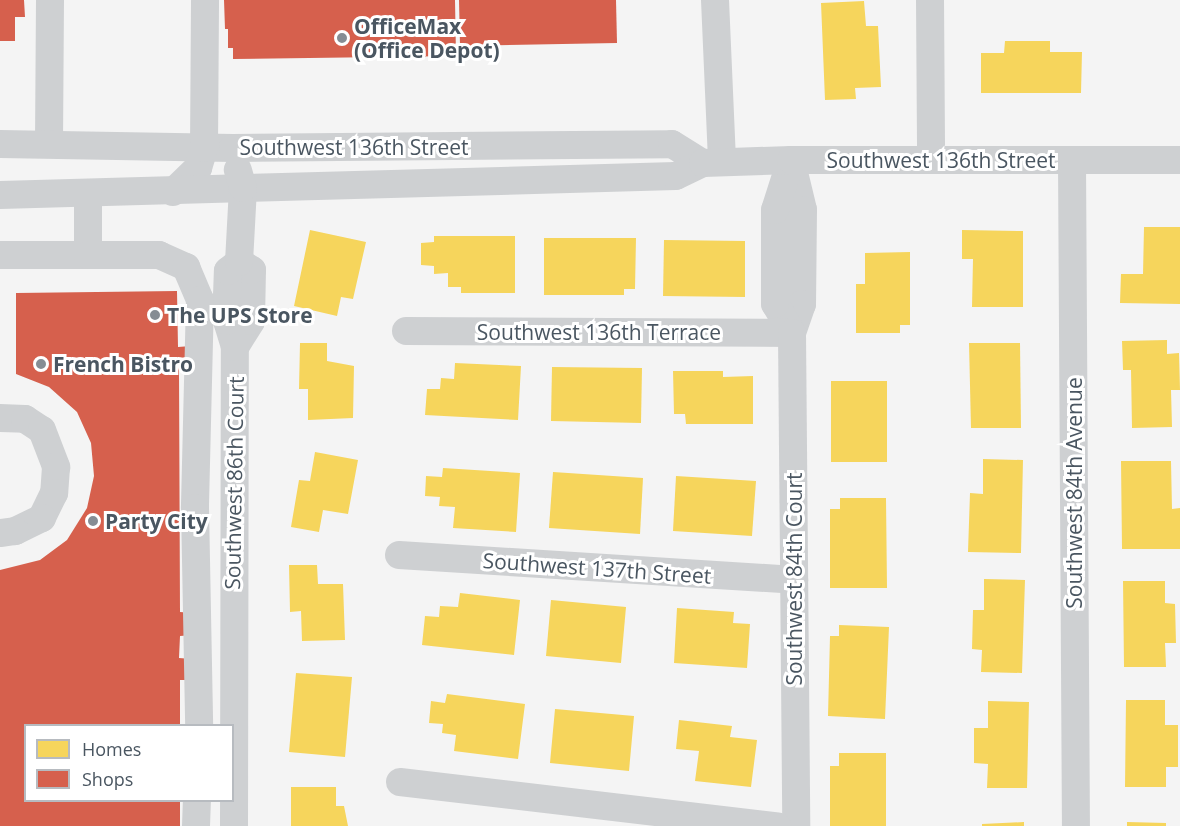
<!DOCTYPE html>
<style>
body{margin:0}
#map{position:relative;width:1180px;height:826px;overflow:hidden;background:#f4f4f4;font-family:"Open Sans",sans-serif}
div>[style]{position:absolute}
.homes>*{inset:0;background:#f6d55c}
.shops>*{inset:0;background:#d6604d}
.minor>*{height:28px;margin:-14px;padding:0 14px;transform-origin:14px;border-radius:14px;background:#ced0d2}
.dots>*{width:16px;height:16px;translate:-50% -50%;box-sizing:border-box;border:3px solid #fff;border-radius:50%}
span{translate:-50% -50%;white-space:nowrap;text-align:center;line-height:1.15;-webkit-text-stroke:6px #fff;paint-order:stroke}
.poi-label{font-size:21px;color:#4a5661;font-weight:700}
.left{translate:0 -50%;text-align:left}
.street-label{font-size:21px;color:#4a5661}
.legend{position:absolute;left:24px;top:724px;width:210px;height:78px;box-sizing:border-box;background:#fff;border:2px solid #b7bbc0;margin:0;padding:8px 10px;list-style:none;font-size:18px;color:#4a5661}
.legend li{display:flex;align-items:center;gap:12px;height:30px}
.legend b{width:30px;border:2px solid #b7bbc0}
</style>
<div id="map">
<div class="homes">
<div style="clip-path:polygon(864px 1px,866px 26px,878px 26px,881px 87px,855px 88px,856px 99px,825px 100px,821px 3px)"></div>
<div style="clip-path:polygon(1005px 41px,1050px 41px,1050px 52px,1082px 52px,1081px 93px,981px 93px,981px 53px,1004px 53px)"></div>
<div style="clip-path:polygon(1144px 227px,1180px 227px,1180px 304px,1120px 303px,1121px 274px,1143px 274px)"></div>
<div style="clip-path:polygon(310px 230px,366px 242px,353px 299px,341px 297px,337px 316px,294px 306px)"></div>
<div style="clip-path:polygon(962px 230px,1023px 231px,1023px 307px,972px 307px,973px 259px,962px 259px)"></div>
<div style="clip-path:polygon(434px 236px,515px 236px,515px 293px,461px 293px,461px 287px,448px 287px,448px 273px,434px 274px,434px 266px,421px 265px,421px 243px,434px 242px)"></div>
<div style="clip-path:polygon(544px 238px,636px 238px,635px 289px,624px 289px,624px 295px,544px 295px)"></div>
<div style="clip-path:polygon(664px 240px,745px 241px,745px 297px,663px 296px)"></div>
<div style="clip-path:polygon(910px 252px,910px 325px,900px 325px,900px 333px,856px 333px,856px 284px,865px 284px,865px 253px)"></div>
<div style="clip-path:polygon(1167px 340px,1167px 354px,1179px 353px,1180px 390px,1171px 390px,1172px 427px,1132px 428px,1131px 370px,1123px 370px,1122px 341px)"></div>
<div style="clip-path:polygon(300px 343px,327px 343px,327px 361px,354px 366px,353px 418px,308px 420px,308px 389px,299px 389px)"></div>
<div style="clip-path:polygon(969px 343px,1020px 343px,1021px 428px,971px 428px)"></div>
<div style="clip-path:polygon(455px 363px,521px 366px,518px 420px,425px 415px,427px 389px,440px 389px,441px 378px,454px 379px)"></div>
<div style="clip-path:polygon(552px 367px,642px 368px,641px 423px,551px 421px)"></div>
<div style="clip-path:polygon(673px 371px,723px 371px,723px 377px,753px 376px,753px 424px,686px 424px,685px 414px,674px 414px)"></div>
<div style="clip-path:polygon(831px 381px,887px 381px,887px 462px,831px 462px)"></div>
<div style="clip-path:polygon(315px 452px,358px 460px,348px 514px,323px 510px,319px 532px,291px 527px,299px 480px,310px 481px)"></div>
<div style="clip-path:polygon(983px 459px,1023px 460px,1021px 553px,968px 552px,970px 493px,983px 494px)"></div>
<div style="clip-path:polygon(1121px 461px,1171px 461px,1172px 509px,1180px 508px,1180px 549px,1122px 549px)"></div>
<div style="clip-path:polygon(443px 468px,520px 473px,516px 532px,453px 528px,455px 507px,439px 506px,440px 497px,425px 496px,426px 476px,442px 477px)"></div>
<div style="clip-path:polygon(553px 472px,643px 478px,640px 534px,549px 528px)"></div>
<div style="clip-path:polygon(676px 476px,756px 481px,752px 536px,673px 531px)"></div>
<div style="clip-path:polygon(840px 498px,886px 498px,887px 588px,830px 588px,830px 509px,840px 509px)"></div>
<div style="clip-path:polygon(289px 565px,317px 565px,318px 584px,343px 584px,345px 640px,302px 641px,301px 611px,290px 612px)"></div>
<div style="clip-path:polygon(984px 579px,1025px 580px,1022px 673px,981px 672px,982px 650px,972px 649px,973px 610px,984px 610px)"></div>
<div style="clip-path:polygon(1123px 581px,1165px 581px,1165px 603px,1175px 604px,1176px 643px,1165px 643px,1166px 667px,1124px 667px)"></div>
<div style="clip-path:polygon(460px 593px,520px 600px,514px 655px,422px 645px,425px 616px,439px 617px,440px 606px,458px 607px)"></div>
<div style="clip-path:polygon(551px 600px,626px 607px,621px 663px,546px 656px)"></div>
<div style="clip-path:polygon(677px 608px,734px 612px,733px 623px,750px 624px,747px 668px,674px 663px)"></div>
<div style="clip-path:polygon(839px 625px,889px 627px,885px 719px,828px 716px,830px 636px,839px 636px)"></div>
<div style="clip-path:polygon(296px 673px,352px 677px,345px 757px,289px 752px)"></div>
<div style="clip-path:polygon(447px 694px,525px 704px,518px 759px,454px 751px,456px 735px,442px 733px,443px 724px,429px 723px,431px 701px,445px 703px)"></div>
<div style="clip-path:polygon(1126px 700px,1165px 700px,1165px 725px,1178px 725px,1178px 767px,1166px 767px,1166px 787px,1125px 787px)"></div>
<div style="clip-path:polygon(988px 701px,1029px 702px,1027px 788px,987px 788px,988px 764px,974px 763px,974px 728px,988px 728px)"></div>
<div style="clip-path:polygon(555px 709px,634px 716px,629px 771px,550px 763px)"></div>
<div style="clip-path:polygon(679px 720px,732px 726px,730px 737px,757px 740px,751px 787px,695px 781px,699px 751px,676px 749px)"></div>
<div style="clip-path:polygon(839px 753px,886px 753px,886px 826px,830px 826px,830px 766px,839px 766px)"></div>
<div style="clip-path:polygon(291px 787px,336px 787px,336px 806px,344px 806px,348px 826px,291px 826px)"></div>
<div style="clip-path:polygon(1024px 822px,1024px 826px,982px 826px,982px 824px)"></div>
<div style="clip-path:polygon(1127px 822px,1166px 823px,1166px 826px,1127px 826px)"></div>
</div>
<div class="shops">
<div style="clip-path:polygon(0 0,24px 0,25px 17px,15px 17px,15px 41px,0 41px)"></div>
<div style="clip-path:polygon(224px 0,455px 0,456px 56px,233px 59px,233px 48px,228px 48px,228px 29px,225px 29px)"></div>
<div style="clip-path:polygon(459px 0,616px 0,617px 43px,460px 46px)"></div>
<div style="clip-path:polygon(177px 291px,178px 347px,191px 346px,191px 368px,179px 369px,180px 612px,193px 613px,193px 635px,180px 636px,179px 658px,192px 659px,193px 680px,180px 680px,180px 726px,26px 726px,26px 800px,180px 800px,180px 826px,0 826px,0 570px,40px 560px,67px 540px,87px 508px,94px 476px,91px 443px,77px 412px,49px 387px,16px 374px,16px 293px)"></div>
</div>
<div class="minor">
<div style="left:715px;top:0;width:162px;rotate:87.5deg"></div>
<div style="left:930px;top:0;width:160px;rotate:89.6deg"></div>
<div style="left:49px;top:143px;width:143px;rotate:-89.6deg"></div>
<div style="left:0;top:144px;width:233px;rotate:1deg"></div>
<div style="left:233px;top:148px;width:439px;rotate:-0.5deg"></div>
<div style="left:672px;top:144px;width:36px;rotate:32deg"></div>
<div style="left:791px;top:160px;width:51px;rotate:76.5deg"></div>
<div style="left:803px;top:210px;width:94px;rotate:90.6deg"></div>
<div style="left:802px;top:304px;width:31px;rotate:109deg"></div>
<div style="left:792px;top:333px;width:34px;rotate:-120deg"></div>
<div style="left:775px;top:304px;width:94px;rotate:-90deg"></div>
<div style="left:775px;top:210px;width:52px;rotate:-72.3deg"></div>
<div style="left:1072px;top:161px;width:665px;rotate:89.66deg"></div>
<div style="left:173px;top:192px;width:35px;rotate:-44deg"></div>
<div style="left:198px;top:168px;width:21px;rotate:-73deg"></div>
<div style="left:204px;top:148px;width:148px;rotate:-89.6deg"></div>
<div style="left:0;top:195px;width:676px;rotate:-1.61deg"></div>
<div style="left:676px;top:176px;width:30px;rotate:-26deg"></div>
<div style="left:703px;top:163px;width:88px;rotate:-2deg"></div>
<div style="left:791px;top:160px;width:389px"></div>
<div style="left:0;top:255px;width:88px"></div>
<div style="left:88px;top:255px;width:62px;rotate:-90deg"></div>
<div style="left:88px;top:255px;width:71px"></div>
<div style="left:159px;top:255px;width:30px;rotate:24deg"></div>
<div style="left:186px;top:267px;width:36px;rotate:67deg"></div>
<div style="left:200px;top:300px;width:208px;rotate:91.4deg"></div>
<div style="left:195px;top:508px;width:218px;rotate:88.9deg"></div>
<div style="left:406px;top:331px;width:386px;rotate:0.3deg"></div>
<div style="left:792px;top:333px;width:493px;rotate:89.5deg"></div>
<div style="left:235px;top:347px;width:31px;rotate:-58deg"></div>
<div style="left:251px;top:321px;width:51px;rotate:-88.9deg"></div>
<div style="left:252px;top:270px;width:15px;rotate:-148deg"></div>
<div style="left:0;top:418px;width:25px;rotate:2deg"></div>
<div style="left:25px;top:419px;width:20px;rotate:33deg"></div>
<div style="left:42px;top:430px;width:40px;rotate:69deg"></div>
<div style="left:56px;top:467px;width:26px;rotate:94deg"></div>
<div style="left:54px;top:493px;width:28px;rotate:116deg"></div>
<div style="left:42px;top:518px;width:30px;rotate:154deg"></div>
<div style="left:15px;top:531px;width:15px;rotate:172deg"></div>
<div style="left:399px;top:555px;width:396px;rotate:3.6deg"></div>
<div style="left:400px;top:782px;width:380px;rotate:6.7deg"></div>
<div style="left:196px;top:826px;width:26px;rotate:-88deg"></div>
<div style="left:234px;top:826px;width:479px;rotate:-89.9deg"></div>
<div style="left:235px;top:347px;width:27px;rotate:-107deg"></div>
<div style="left:227px;top:321px;width:25px;rotate:-90deg"></div>
<div style="left:227px;top:296px;width:25px;rotate:-88deg"></div>
<div style="left:228px;top:271px;width:14px;rotate:-39deg"></div>
<div style="left:239px;top:262px;width:74px;rotate:-86.9deg"></div>
<div style="left:243px;top:188px;width:19px;rotate:-106deg"></div>
</div>
<div class="dots">
<div style="left:342px;top:38px;background:#868d94"></div>
<div style="left:155px;top:315px;background:#868d94"></div>
<div style="left:41px;top:364px;background:#868d94"></div>
<div style="left:93px;top:521px;background:#868d94"></div>
</div>
<div class="poi-label">
<span class="left" style="left:354px;top:38px">OfficeMax<br>(Office Depot)</span>
<span class="left" style="left:167px;top:315px">The UPS Store</span>
<span class="left" style="left:53px;top:364px">French Bistro</span>
<span class="left" style="left:105px;top:521px">Party City</span>
</div>
<div class="street-label">
<span style="left:354px;top:147px">Southwest 136th Street</span>
<span style="left:941px;top:160px">Southwest 136th Street</span>
<span style="left:599px;top:332px">Southwest 136th Terrace</span>
<span style="left:234px;top:483px;rotate:-89deg">Southwest 86th Court</span>
<span style="left:1074px;top:493px;rotate:-90deg">Southwest 84th Avenue</span>
<span style="left:597px;top:568px;rotate:4deg">Southwest 137th Street</span>
<span style="left:794px;top:579px;rotate:-90deg">Southwest 84th Court</span>
</div>
<ul class="legend">
<li><b style="height:16px;background:#f6d55c"></b>Homes</li>
<li><b style="height:16px;background:#d6604d"></b>Shops</li>
</ul>
</div>
